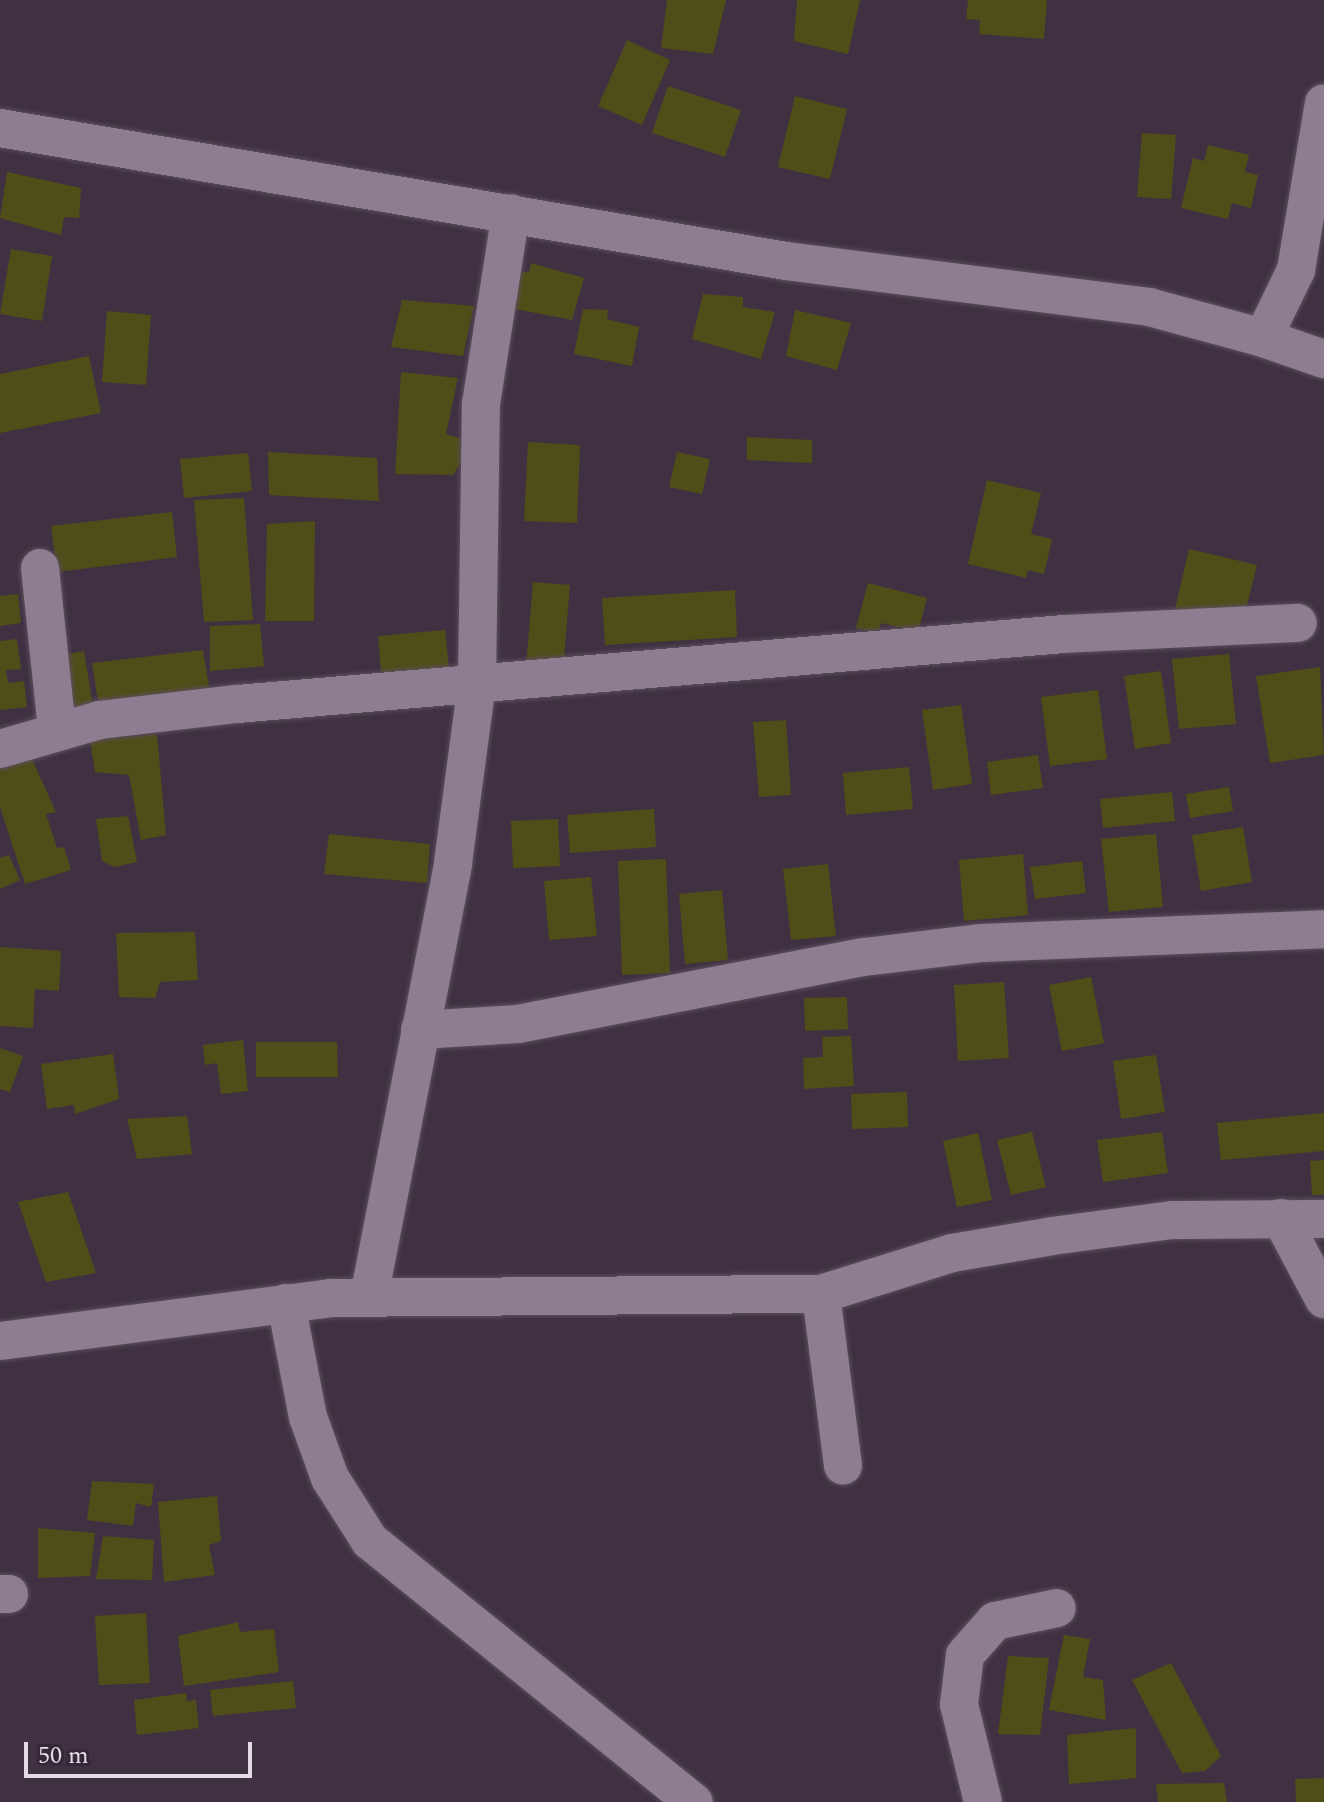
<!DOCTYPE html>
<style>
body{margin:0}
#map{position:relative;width:1324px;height:1802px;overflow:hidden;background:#3f3141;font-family:Spectral,serif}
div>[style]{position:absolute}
.building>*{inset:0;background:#4f4e19}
.roads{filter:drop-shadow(0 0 2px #5a4f5d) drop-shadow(0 0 2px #5a4f5d)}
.minor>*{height:38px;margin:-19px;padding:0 19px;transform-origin:19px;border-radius:19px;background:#8e7d90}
span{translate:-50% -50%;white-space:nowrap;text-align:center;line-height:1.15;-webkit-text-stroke:8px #342737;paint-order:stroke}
.scale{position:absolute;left:24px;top:1742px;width:228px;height:36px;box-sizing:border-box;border:4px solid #e4dbe6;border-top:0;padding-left:10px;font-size:24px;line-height:28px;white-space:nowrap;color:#e4dbe6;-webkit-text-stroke:6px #342737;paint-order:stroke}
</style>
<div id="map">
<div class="building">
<div style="clip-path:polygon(667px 0,726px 0,713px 54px,661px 48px)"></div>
<div style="clip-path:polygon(797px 0,860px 0,848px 54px,794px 41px)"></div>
<div style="clip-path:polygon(968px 0,1047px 0,1044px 39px,979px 34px,980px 20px,966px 19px)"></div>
<div style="clip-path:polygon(627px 40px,670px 60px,642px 125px,598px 106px)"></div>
<div style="clip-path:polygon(668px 86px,741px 110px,725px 157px,652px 133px)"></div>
<div style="clip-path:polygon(795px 96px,847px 109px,830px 179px,778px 167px)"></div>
<div style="clip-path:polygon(1142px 133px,1176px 135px,1171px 199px,1137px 197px)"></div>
<div style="clip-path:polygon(1208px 145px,1249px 155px,1245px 172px,1258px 175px,1251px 208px,1232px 203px,1228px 219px,1181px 208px,1193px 158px,1204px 161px)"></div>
<div style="clip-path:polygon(7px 172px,81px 188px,79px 218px,64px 217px,61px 235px,0 218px)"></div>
<div style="clip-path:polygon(11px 249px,52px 256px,42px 321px,0 314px)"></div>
<div style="clip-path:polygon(531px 263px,584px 278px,572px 320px,510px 308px,513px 273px,529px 272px)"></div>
<div style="clip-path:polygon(703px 294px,743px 297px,743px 307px,775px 312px,761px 359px,692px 339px)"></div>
<div style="clip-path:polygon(402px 300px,474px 306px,463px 356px,391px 347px)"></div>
<div style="clip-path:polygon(583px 309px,608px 310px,607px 319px,639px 327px,632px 366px,574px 354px)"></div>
<div style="clip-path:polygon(795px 310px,851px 323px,837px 370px,786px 356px)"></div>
<div style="clip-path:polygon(107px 311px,151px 315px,146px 385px,102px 382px)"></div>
<div style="clip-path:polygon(89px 356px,101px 413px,0 433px,0 374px)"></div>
<div style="clip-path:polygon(401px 372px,458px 378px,446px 434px,459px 438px,464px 458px,453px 475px,395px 474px)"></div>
<div style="clip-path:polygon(747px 437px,812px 440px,812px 463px,747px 460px)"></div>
<div style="clip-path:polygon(528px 442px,580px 445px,577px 523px,524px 521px)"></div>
<div style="clip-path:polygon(268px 452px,377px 458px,379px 501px,269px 495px)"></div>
<div style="clip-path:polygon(677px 452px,710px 459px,702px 494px,669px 487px)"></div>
<div style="clip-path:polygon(248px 453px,252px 491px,184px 498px,180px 459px)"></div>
<div style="clip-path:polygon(987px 480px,1041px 493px,1031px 534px,1052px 539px,1044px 574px,1028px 570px,1026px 578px,968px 564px)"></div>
<div style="clip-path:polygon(244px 498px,253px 620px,204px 622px,194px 500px)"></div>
<div style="clip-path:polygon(172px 512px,177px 557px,57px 572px,51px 526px)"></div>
<div style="clip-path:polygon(315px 521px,314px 621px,265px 621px,267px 524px)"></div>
<div style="clip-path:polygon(1189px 549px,1257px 565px,1242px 625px,1175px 609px)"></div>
<div style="clip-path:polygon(533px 582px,570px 585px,563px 670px,526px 667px)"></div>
<div style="clip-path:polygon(868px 583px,927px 598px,918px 632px,881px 623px,878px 633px,856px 628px)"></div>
<div style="clip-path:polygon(735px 590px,737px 637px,605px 645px,602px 598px)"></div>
<div style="clip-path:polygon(18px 594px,21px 623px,0 626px,0 596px)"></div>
<div style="clip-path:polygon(260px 624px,264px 666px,210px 671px,210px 626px)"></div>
<div style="clip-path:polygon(445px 630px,450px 677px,382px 683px,378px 636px)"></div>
<div style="clip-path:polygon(17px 639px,21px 669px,6px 670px,8px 683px,24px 681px,27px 707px,0 710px,0 641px)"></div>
<div style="clip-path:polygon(203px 650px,210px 693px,99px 707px,92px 663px)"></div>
<div style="clip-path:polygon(84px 651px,93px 706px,71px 710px,62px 655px)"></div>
<div style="clip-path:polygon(1229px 654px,1236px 724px,1179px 729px,1172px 659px)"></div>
<div style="clip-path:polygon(1320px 667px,1324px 755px,1270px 763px,1256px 676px)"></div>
<div style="clip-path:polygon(1161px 671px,1171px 743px,1135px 749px,1124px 676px)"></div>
<div style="clip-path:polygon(1098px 690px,1107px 759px,1050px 766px,1041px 697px)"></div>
<div style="clip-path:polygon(961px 705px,972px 784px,933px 790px,922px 710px)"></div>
<div style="clip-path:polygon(786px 720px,791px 795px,759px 797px,753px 722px)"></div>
<div style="clip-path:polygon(157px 734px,166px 835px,141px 840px,129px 775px,95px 772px,90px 740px)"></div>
<div style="clip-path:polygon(1038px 755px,1043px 788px,991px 795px,987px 762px)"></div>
<div style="clip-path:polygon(31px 757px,56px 812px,46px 814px,57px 848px,64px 847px,71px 870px,25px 884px,0 807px,0 766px)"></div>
<div style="clip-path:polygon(909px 767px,913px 809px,846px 815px,843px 773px)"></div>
<div style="clip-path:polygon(1229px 787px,1233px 811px,1190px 818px,1186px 794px)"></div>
<div style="clip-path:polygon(1172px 792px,1175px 821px,1103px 828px,1100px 799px)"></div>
<div style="clip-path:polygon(654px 809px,656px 847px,570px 853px,567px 815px)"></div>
<div style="clip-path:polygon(128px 816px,137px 862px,114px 867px,102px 861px,96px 819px)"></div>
<div style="clip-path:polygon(558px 819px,560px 866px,513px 868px,511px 821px)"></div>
<div style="clip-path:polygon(1243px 827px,1252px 882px,1201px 891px,1192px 835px)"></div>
<div style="clip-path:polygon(329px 834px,430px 844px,427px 883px,324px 874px)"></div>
<div style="clip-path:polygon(1156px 834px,1163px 907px,1109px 912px,1101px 839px)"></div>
<div style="clip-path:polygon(1023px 854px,1028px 915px,964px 921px,959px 860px)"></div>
<div style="clip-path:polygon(9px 855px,20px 880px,0 889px,0 858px)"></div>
<div style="clip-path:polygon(666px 859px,670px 973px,622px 975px,618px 861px)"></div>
<div style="clip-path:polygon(1082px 861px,1086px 893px,1035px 899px,1030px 867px)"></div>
<div style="clip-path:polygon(828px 864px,836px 936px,791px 940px,783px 869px)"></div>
<div style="clip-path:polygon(591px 877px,597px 936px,549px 940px,544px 881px)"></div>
<div style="clip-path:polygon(722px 890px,728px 960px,685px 964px,679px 894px)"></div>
<div style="clip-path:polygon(195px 932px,198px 980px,160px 982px,155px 998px,119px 997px,116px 933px)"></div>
<div style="clip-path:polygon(0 947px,61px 951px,59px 991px,35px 989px,33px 1028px,0 1026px)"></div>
<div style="clip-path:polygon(1091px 977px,1104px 1043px,1062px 1051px,1049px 985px)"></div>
<div style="clip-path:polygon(1004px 982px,1009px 1058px,958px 1061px,954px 985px)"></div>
<div style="clip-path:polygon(847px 997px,848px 1029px,805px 1031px,804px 998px)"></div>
<div style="clip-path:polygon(851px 1036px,854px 1086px,804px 1089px,803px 1058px,823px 1057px,822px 1037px)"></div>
<div style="clip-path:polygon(243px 1040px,248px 1091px,221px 1094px,217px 1063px,205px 1065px,203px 1045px)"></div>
<div style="clip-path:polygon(256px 1042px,337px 1042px,338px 1077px,256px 1077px)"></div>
<div style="clip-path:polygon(0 1048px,23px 1056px,10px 1092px,0 1089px)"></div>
<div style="clip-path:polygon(113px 1054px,119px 1099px,75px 1114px,74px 1105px,47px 1109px,41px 1064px)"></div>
<div style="clip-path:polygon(1156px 1055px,1165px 1112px,1121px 1119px,1113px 1061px)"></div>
<div style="clip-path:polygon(907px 1092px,908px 1127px,852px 1129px,851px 1094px)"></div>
<div style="clip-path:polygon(1324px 1113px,1324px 1151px,1221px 1160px,1217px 1123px)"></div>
<div style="clip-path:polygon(187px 1116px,192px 1154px,137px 1159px,127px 1119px)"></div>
<div style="clip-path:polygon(1032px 1132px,1046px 1187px,1011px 1195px,997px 1140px)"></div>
<div style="clip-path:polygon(1162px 1132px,1168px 1173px,1103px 1182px,1097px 1140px)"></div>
<div style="clip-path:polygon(978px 1133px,992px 1200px,957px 1207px,943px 1141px)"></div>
<div style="clip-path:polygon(1324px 1160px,1324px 1195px,1312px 1195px,1310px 1161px)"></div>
<div style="clip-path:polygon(68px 1192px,96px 1273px,46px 1282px,18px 1202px)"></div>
<div style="clip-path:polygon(92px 1481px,154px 1484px,151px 1507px,136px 1503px,133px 1526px,87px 1520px)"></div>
<div style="clip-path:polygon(217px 1496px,221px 1541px,209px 1545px,215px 1575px,164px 1582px,158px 1502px)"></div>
<div style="clip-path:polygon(38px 1528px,95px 1533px,90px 1576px,38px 1578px)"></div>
<div style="clip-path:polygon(103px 1536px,154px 1540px,152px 1580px,96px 1579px)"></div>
<div style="clip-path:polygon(146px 1613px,150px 1683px,99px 1685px,95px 1616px)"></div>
<div style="clip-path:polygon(238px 1622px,240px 1632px,274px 1629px,279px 1672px,184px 1686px,178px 1636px)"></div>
<div style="clip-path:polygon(1064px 1635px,1090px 1639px,1083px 1677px,1103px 1680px,1106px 1720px,1049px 1710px)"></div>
<div style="clip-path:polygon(1008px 1656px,1049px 1658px,1040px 1735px,998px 1734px)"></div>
<div style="clip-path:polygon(1171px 1663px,1221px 1756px,1205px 1771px,1182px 1773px,1132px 1680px)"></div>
<div style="clip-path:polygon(293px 1681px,296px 1708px,213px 1716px,210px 1690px)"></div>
<div style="clip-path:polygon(186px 1693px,187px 1701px,196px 1700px,199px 1728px,137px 1735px,134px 1700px)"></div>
<div style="clip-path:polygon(1136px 1728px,1136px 1778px,1069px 1784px,1067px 1735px)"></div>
<div style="clip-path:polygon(1324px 1778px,1324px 1802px,1296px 1802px,1295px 1779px)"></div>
<div style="clip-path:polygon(1224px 1783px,1227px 1802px,1158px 1802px,1156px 1784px)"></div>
</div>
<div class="roads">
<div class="minor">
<div style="left:0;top:128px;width:797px;rotate:9.6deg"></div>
<div style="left:786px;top:261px;width:366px;rotate:7.2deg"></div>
<div style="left:1149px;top:307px;width:118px;rotate:15.2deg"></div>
<div style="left:1263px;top:338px;width:76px;rotate:-64.1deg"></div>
<div style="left:1296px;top:270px;width:169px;rotate:-80.5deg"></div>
<div style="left:1263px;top:338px;width:65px;rotate:19deg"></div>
<div style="left:40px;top:568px;width:163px;rotate:84deg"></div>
<div style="left:0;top:749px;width:104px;rotate:-16.2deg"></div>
<div style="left:100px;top:720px;width:138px;rotate:-6.7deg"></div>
<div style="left:237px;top:704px;width:830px;rotate:-4.84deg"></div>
<div style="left:1064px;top:634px;width:234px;rotate:-2.7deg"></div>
<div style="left:420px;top:1030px;width:98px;rotate:-3.5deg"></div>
<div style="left:518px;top:1024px;width:352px;rotate:-11deg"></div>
<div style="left:864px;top:957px;width:119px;rotate:-6.8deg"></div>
<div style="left:982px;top:943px;width:342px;rotate:-2.3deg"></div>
<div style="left:1281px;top:1218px;width:92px;rotate:62deg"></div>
<div style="left:821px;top:1294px;width:173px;rotate:82.7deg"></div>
<div style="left:369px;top:1297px;width:442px;rotate:-79deg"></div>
<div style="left:453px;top:863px;width:182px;rotate:-82.4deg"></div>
<div style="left:477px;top:683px;width:279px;rotate:-89.2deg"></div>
<div style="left:481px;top:404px;width:193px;rotate:-81.1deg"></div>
<div style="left:286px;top:1303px;width:116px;rotate:79.1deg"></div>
<div style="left:308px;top:1417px;width:65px;rotate:70.2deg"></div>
<div style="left:330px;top:1478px;width:75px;rotate:57.6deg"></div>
<div style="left:370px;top:1541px;width:416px;rotate:38.9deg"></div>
<div style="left:0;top:1341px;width:334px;rotate:-7.4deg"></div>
<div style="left:331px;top:1298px;width:490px;rotate:-0.5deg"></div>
<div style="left:821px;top:1294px;width:137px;rotate:-17.4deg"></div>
<div style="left:952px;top:1253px;width:101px;rotate:-9.6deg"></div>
<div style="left:1052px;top:1236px;width:121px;rotate:-7.6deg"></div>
<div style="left:1172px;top:1220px;width:152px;rotate:-0.4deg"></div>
<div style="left:0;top:1594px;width:9px"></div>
<div style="left:983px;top:1802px;width:101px;rotate:-103.8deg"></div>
<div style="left:959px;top:1704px;width:49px;rotate:-83deg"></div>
<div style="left:965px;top:1655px;width:45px;rotate:-48.6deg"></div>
<div style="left:995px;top:1621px;width:63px;rotate:-11.8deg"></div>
</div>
</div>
<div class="scale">50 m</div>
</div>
